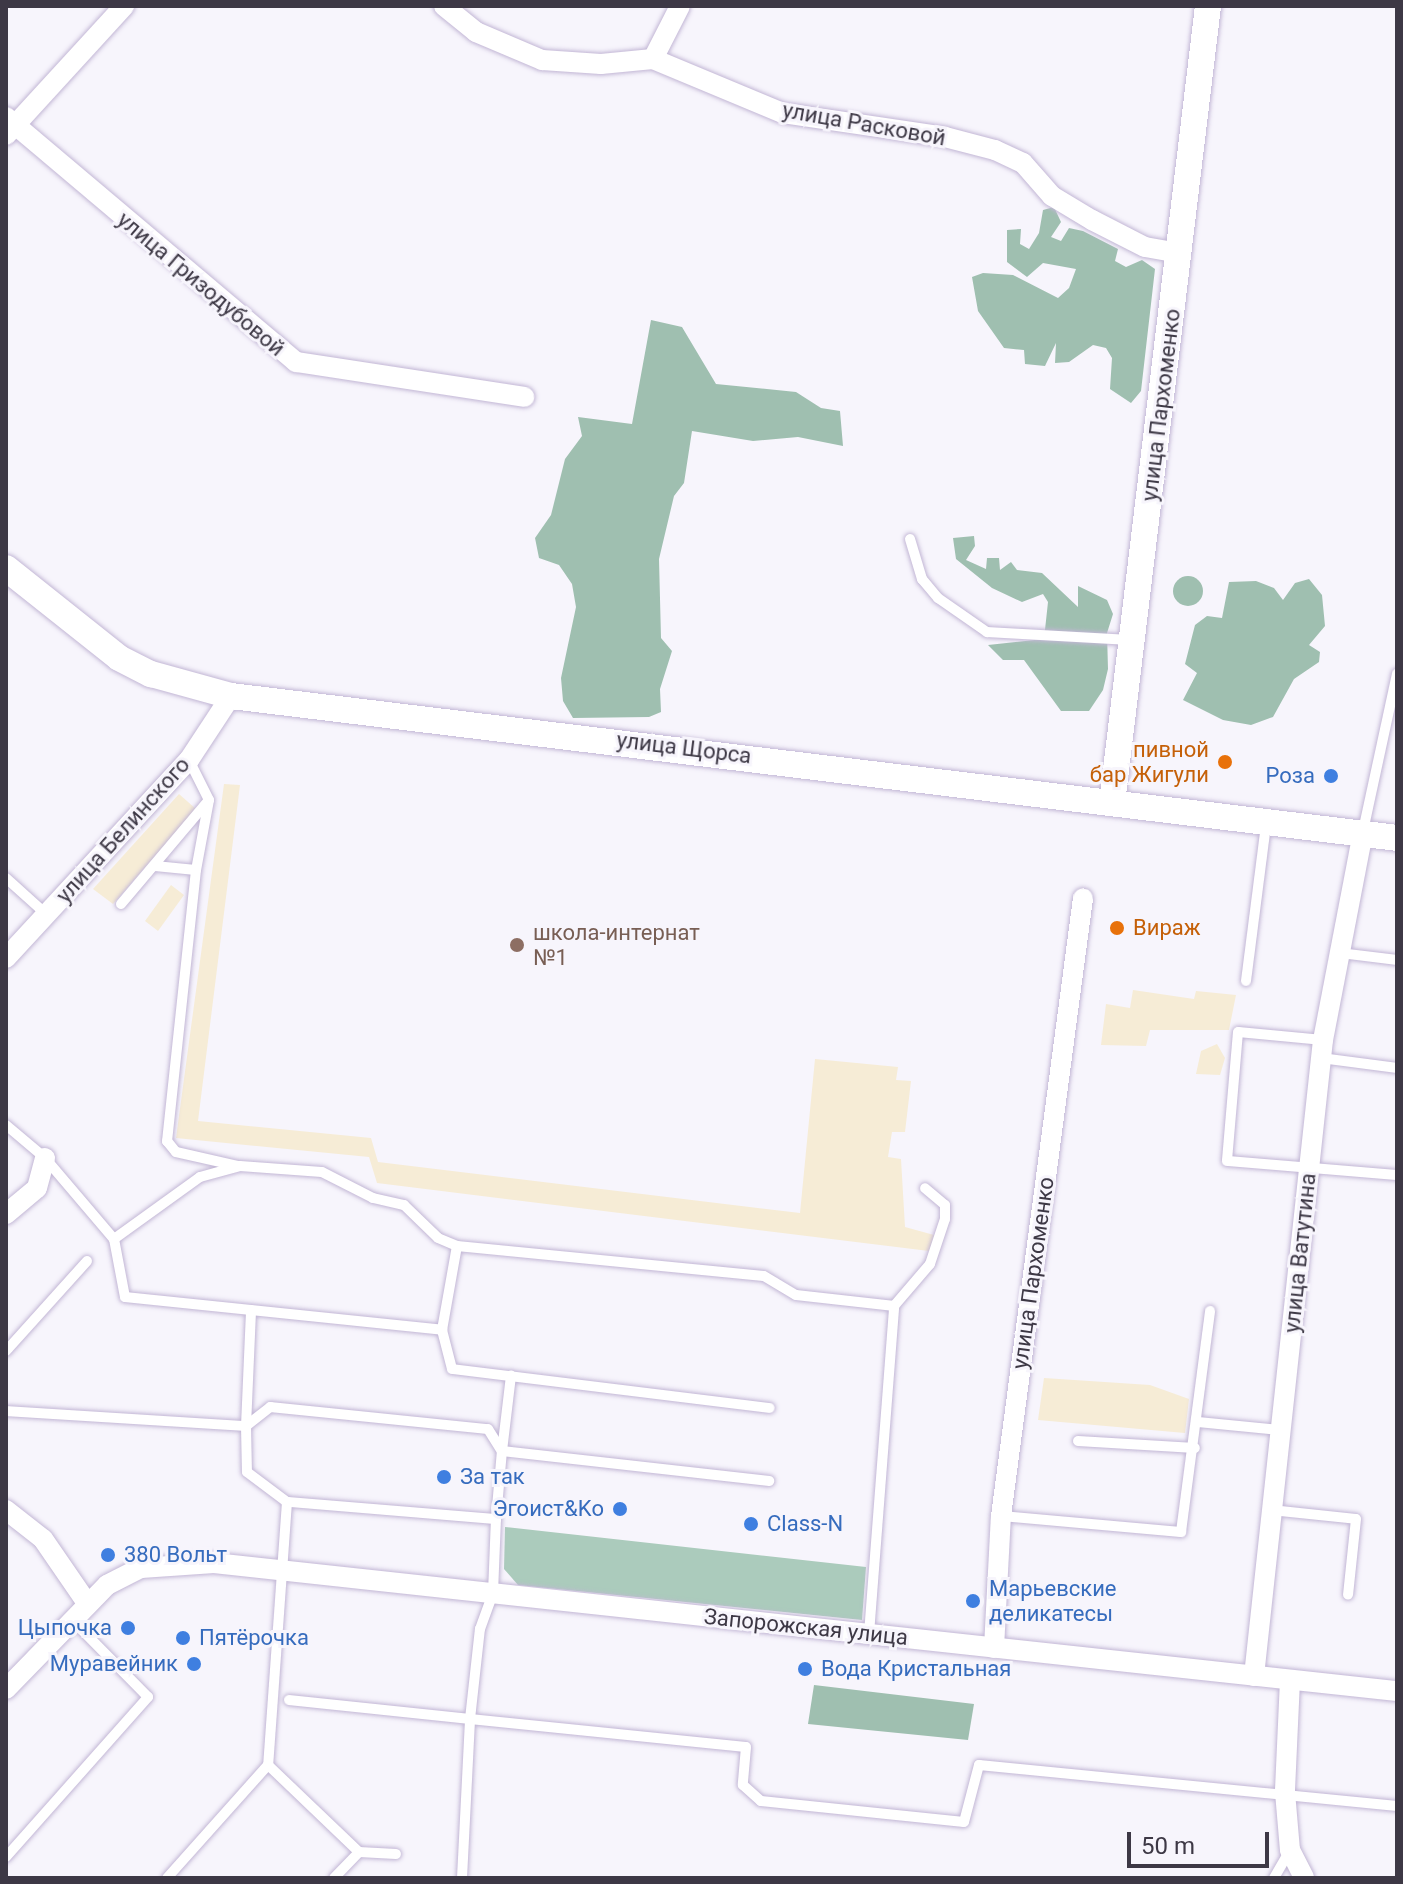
<!DOCTYPE html>
<meta charset="utf-8">
<style>
body{margin:0}
#map{position:relative;width:1403px;height:1884px;overflow:hidden;background:#f7f5fc;font-family:Roboto,sans-serif}
div>[style]{position:absolute}
.industrial>*{inset:0;background:#f6ecd6}
.green>*{inset:0;background:#abcbbc}
.forest>*{inset:0;background:#9fbfb0}
.round{border-radius:50%}
.roads{filter:drop-shadow(0 0 2px #c2b6d5) drop-shadow(0 0 2px #c2b6d5)}
.lane>*{height:10px;margin:-5px;padding:0 5px;transform-origin:5px;border-radius:5px;background:#fff}
.street>*{height:20px;margin:-10px;padding:0 10px;transform-origin:10px;border-radius:10px;background:#fff}
.secondary>*{height:26px;margin:-13px;padding:0 13px;transform-origin:13px;border-radius:13px;background:#fff}
.dots>*{width:22px;height:22px;translate:-50% -50%;box-sizing:border-box;border:4px solid #f7f5fc;border-radius:50%}
span{translate:-50% -50%;white-space:nowrap;text-align:center;line-height:1.15;-webkit-text-stroke:6px #f7f5fc;paint-order:stroke}
.street-label{font-size:22px;color:#3d3845}
.food-label{font-size:22px;color:#c56008}
.right{translate:-100% -50%;text-align:right}
.left{translate:0 -50%;text-align:left}
.shop-label{font-size:22px;color:#366cbe}
.education-label{font-size:22px;color:#785e54}
.frame{position:absolute;inset:0;border:8px solid #3d3845;pointer-events:none}
.scale{position:absolute;left:1127px;top:1832px;width:142px;height:36px;box-sizing:border-box;border:4px solid #3d3845;border-top:0;padding-left:10px;font-size:24px;line-height:28px;white-space:nowrap;color:#3d3845;-webkit-text-stroke:6px #f7f5fc;paint-order:stroke}
</style>
<div id="map">
<div class="industrial">
<div style="clip-path:polygon(224px 784px,240px 785px,198px 1121px,371px 1138px,378px 1162px,800px 1213px,815px 1059px,898px 1067px,896px 1080px,911px 1081px,905px 1132px,892px 1132px,888px 1157px,901px 1159px,905px 1227px,934px 1235px,929px 1251px,377px 1183px,369px 1157px,176px 1138px)"></div>
<div style="clip-path:polygon(179px 794px,196px 809px,113px 904px,93px 889px)"></div>
<div style="clip-path:polygon(171px 885px,184px 895px,158px 931px,145px 921px)"></div>
<div style="clip-path:polygon(1133px 990px,1194px 999px,1196px 991px,1236px 995px,1229px 1030px,1150px 1030px,1146px 1046px,1101px 1045px,1106px 1004px,1130px 1008px)"></div>
<div style="clip-path:polygon(1217px 1044px,1225px 1058px,1220px 1075px,1196px 1074px,1201px 1051px)"></div>
<div style="clip-path:polygon(1044px 1378px,1150px 1385px,1189px 1399px,1185px 1433px,1038px 1420px)"></div>
</div>
<div class="green">
<div style="clip-path:polygon(505px 1527px,866px 1567px,862px 1620px,518px 1585px,504px 1569px)"></div>
</div>
<div class="forest">
<div style="clip-path:polygon(1054px 207px,1061px 222px,1051px 237px,1061px 241px,1069px 228px,1083px 231px,1118px 249px,1115px 261px,1126px 267px,1142px 260px,1155px 269px,1141px 391px,1131px 403px,1110px 389px,1112px 358px,1106px 348px,1093px 345px,1069px 362px,1055px 363px,1056px 343px,1045px 366px,1025px 364px,1024px 350px,1004px 348px,978px 311px,972px 277px,983px 273px,1013px 275px,1058px 298px,1069px 288px,1076px 269px,1043px 263px,1027px 277px,1007px 262px,1007px 230px,1021px 229px,1020px 244px,1029px 249px,1039px 233px,1043px 210px)"></div>
<div style="clip-path:polygon(651px 320px,682px 327px,716px 384px,796px 392px,821px 408px,840px 411px,843px 446px,798px 437px,753px 441px,692px 431px,684px 483px,674px 496px,659px 559px,661px 638px,672px 651px,660px 689px,661px 712px,649px 717px,573px 718px,563px 701px,561px 678px,576px 607px,572px 584px,559px 565px,539px 558px,535px 538px,551px 515px,565px 459px,582px 436px,578px 417px,632px 424px)"></div>
<div style="clip-path:polygon(974px 536px,975px 546px,966px 560px,986px 569px,987px 558px,999px 558px,1000px 570px,1011px 562px,1017px 570px,1042px 573px,1078px 607px,1078px 586px,1107px 600px,1113px 614px,1107px 633px,1108px 669px,1103px 690px,1089px 711px,1061px 711px,1024px 660px,1003px 660px,988px 645px,1044px 639px,1048px 602px,1043px 594px,1022px 602px,992px 588px,956px 559px,953px 538px)"></div>
<div class="round" style="left:1173px;top:576px;width:30px;height:30px"></div>
<div style="clip-path:polygon(1309px 579px,1322px 595px,1325px 626px,1309px 645px,1320px 652px,1319px 662px,1294px 679px,1273px 717px,1251px 725px,1223px 720px,1183px 700px,1197px 673px,1185px 664px,1195px 625px,1207px 616px,1222px 618px,1229px 582px,1256px 581px,1274px 588px,1283px 600px,1295px 583px)"></div>
<div style="clip-path:polygon(814px 1685px,974px 1704px,968px 1740px,808px 1724px)"></div>
</div>
<div class="roads">
<div class="lane">
<div style="left:910px;top:539px;width:42px;rotate:73.3deg"></div>
<div style="left:922px;top:579px;width:25px;rotate:50deg"></div>
<div style="left:938px;top:598px;width:60px;rotate:34.8deg"></div>
<div style="left:987px;top:632px;width:143px;rotate:3.2deg"></div>
<div style="left:209px;top:800px;width:71px;rotate:100.5deg"></div>
<div style="left:196px;top:870px;width:273px;rotate:96.1deg"></div>
<div style="left:167px;top:1141px;width:14px;rotate:51deg"></div>
<div style="left:176px;top:1152px;width:64px;rotate:12.7deg"></div>
<div style="left:1363px;top:831px;width:161px;rotate:-77.8deg"></div>
<div style="left:155px;top:866px;width:41px;rotate:5.6deg"></div>
<div style="left:6px;top:878px;width:54px;rotate:42deg"></div>
<div style="left:121px;top:904px;width:136px;rotate:-49.8deg"></div>
<div style="left:209px;top:800px;width:45px;rotate:-116.6deg"></div>
<div style="left:1340px;top:953px;width:57px;rotate:7deg"></div>
<div style="left:1246px;top:981px;width:158px;rotate:-82.7deg"></div>
<div style="left:1323px;top:1040px;width:85px;rotate:-174.6deg"></div>
<div style="left:1238px;top:1032px;width:129px;rotate:94.9deg"></div>
<div style="left:1227px;top:1161px;width:171px;rotate:4.7deg"></div>
<div style="left:1321px;top:1058px;width:77px;rotate:7.5deg"></div>
<div style="left:6px;top:1125px;width:51px;rotate:40.2deg"></div>
<div style="left:45px;top:1158px;width:106px;rotate:49.6deg"></div>
<div style="left:114px;top:1239px;width:106px;rotate:-35.8deg"></div>
<div style="left:200px;top:1177px;width:41px;rotate:-15.4deg"></div>
<div style="left:240px;top:1166px;width:82px;rotate:4.2deg"></div>
<div style="left:322px;top:1172px;width:57px;rotate:27deg"></div>
<div style="left:373px;top:1198px;width:32px;rotate:13deg"></div>
<div style="left:404px;top:1205px;width:47px;rotate:44.1deg"></div>
<div style="left:438px;top:1238px;width:21px;rotate:23deg"></div>
<div style="left:114px;top:1239px;width:59px;rotate:79.3deg"></div>
<div style="left:125px;top:1297px;width:319px;rotate:5.9deg"></div>
<div style="left:442px;top:1330px;width:40px;rotate:75.6deg"></div>
<div style="left:452px;top:1369px;width:320px;rotate:7deg"></div>
<div style="left:442px;top:1330px;width:85px;rotate:-79.9deg"></div>
<div style="left:457px;top:1246px;width:308px;rotate:5.6deg"></div>
<div style="left:764px;top:1276px;width:37px;rotate:31deg"></div>
<div style="left:796px;top:1295px;width:99px;rotate:6.4deg"></div>
<div style="left:894px;top:1306px;width:55px;rotate:-49.4deg"></div>
<div style="left:930px;top:1264px;width:47px;rotate:-71.6deg"></div>
<div style="left:945px;top:1219px;width:14px;rotate:-90deg"></div>
<div style="left:945px;top:1205px;width:26px;rotate:-140deg"></div>
<div style="left:6px;top:1351px;width:121px;rotate:-48deg"></div>
<div style="left:6px;top:1411px;width:240px;rotate:3.6deg"></div>
<div style="left:246px;top:1426px;width:46px;rotate:88.8deg"></div>
<div style="left:247px;top:1472px;width:50px;rotate:36.9deg"></div>
<div style="left:1198px;top:1422px;width:82px;rotate:5.6deg"></div>
<div style="left:246px;top:1426px;width:31px;rotate:-38deg"></div>
<div style="left:270px;top:1407px;width:219px;rotate:5.8deg"></div>
<div style="left:488px;top:1429px;width:26px;rotate:58deg"></div>
<div style="left:246px;top:1426px;width:116px;rotate:-87.5deg"></div>
<div style="left:1078px;top:1441px;width:117px;rotate:3.4deg"></div>
<div style="left:502px;top:1451px;width:76px;rotate:-83.2deg"></div>
<div style="left:1271px;top:1510px;width:85px;rotate:6deg"></div>
<div style="left:1356px;top:1519px;width:76px;rotate:96deg"></div>
<div style="left:1001px;top:1516px;width:181px;rotate:5.1deg"></div>
<div style="left:1181px;top:1532px;width:223px;rotate:-82.5deg"></div>
<div style="left:496px;top:1519px;width:68px;rotate:-85deg"></div>
<div style="left:502px;top:1451px;width:269px;rotate:6.4deg"></div>
<div style="left:869px;top:1634px;width:329px;rotate:-85.6deg"></div>
<div style="left:289px;top:1700px;width:182px;rotate:6deg"></div>
<div style="left:470px;top:1719px;width:91px;rotate:-83.7deg"></div>
<div style="left:480px;top:1629px;width:38px;rotate:-70deg"></div>
<div style="left:493px;top:1593px;width:74px;rotate:-87.7deg"></div>
<div style="left:496px;top:1519px;width:210px;rotate:-175.3deg"></div>
<div style="left:287px;top:1502px;width:264px;rotate:94.1deg"></div>
<div style="left:268px;top:1765px;width:126px;rotate:43.7deg"></div>
<div style="left:6px;top:1857px;width:214px;rotate:-48.4deg"></div>
<div style="left:148px;top:1697px;width:108px;rotate:-134.6deg"></div>
<div style="left:167px;top:1878px;width:152px;rotate:-48.2deg"></div>
<div style="left:334px;top:1878px;width:36px;rotate:-46deg"></div>
<div style="left:359px;top:1852px;width:37px;rotate:3deg"></div>
<div style="left:462px;top:1878px;width:159px;rotate:-87.1deg"></div>
<div style="left:470px;top:1719px;width:277px;rotate:5.8deg"></div>
<div style="left:746px;top:1747px;width:38px;rotate:95deg"></div>
<div style="left:743px;top:1785px;width:24px;rotate:42deg"></div>
<div style="left:761px;top:1801px;width:204px;rotate:5.9deg"></div>
<div style="left:964px;top:1822px;width:59px;rotate:-75.3deg"></div>
<div style="left:979px;top:1765px;width:420px;rotate:5.6deg"></div>
<div style="left:1274px;top:1878px;width:32px;rotate:-60deg"></div>
</div>
<div class="street">
<div style="left:444px;top:6px;width:41px;rotate:39.1deg"></div>
<div style="left:476px;top:32px;width:72px;rotate:23deg"></div>
<div style="left:542px;top:60px;width:59px;rotate:3.9deg"></div>
<div style="left:601px;top:64px;width:52px;rotate:-5.5deg"></div>
<div style="left:653px;top:59px;width:141px;rotate:22.6deg"></div>
<div style="left:783px;top:113px;width:164px;rotate:8.4deg"></div>
<div style="left:945px;top:137px;width:52px;rotate:14.6deg"></div>
<div style="left:995px;top:150px;width:31px;rotate:25deg"></div>
<div style="left:1023px;top:163px;width:44px;rotate:48.7deg"></div>
<div style="left:1052px;top:196px;width:47px;rotate:31deg"></div>
<div style="left:1092px;top:220px;width:59px;rotate:27deg"></div>
<div style="left:1145px;top:247px;width:36px;rotate:10deg"></div>
<div style="left:653px;top:59px;width:59px;rotate:-63deg"></div>
<div style="left:6px;top:117px;width:380px;rotate:40.2deg"></div>
<div style="left:296px;top:362px;width:231px;rotate:8.7deg"></div>
<div style="left:6px;top:135px;width:175px;rotate:-47.5deg"></div>
<div style="left:6px;top:958px;width:270px;rotate:-47.3deg"></div>
<div style="left:189px;top:760px;width:77px;rotate:-56.7deg"></div>
<div style="left:6px;top:1214px;width:40px;rotate:-40deg"></div>
<div style="left:37px;top:1188px;width:31px;rotate:-75deg"></div>
<div style="left:6px;top:1510px;width:47px;rotate:38.1deg"></div>
<div style="left:43px;top:1539px;width:78px;rotate:55.5deg"></div>
<div style="left:994px;top:1648px;width:132px;rotate:-87deg"></div>
<div style="left:1001px;top:1516px;width:623px;rotate:-82.44deg"></div>
<div style="left:1254px;top:1676px;width:640px;rotate:-83.81deg"></div>
<div style="left:1323px;top:1040px;width:211px;rotate:-79.1deg"></div>
<div style="left:1290px;top:1680px;width:112px;rotate:92.6deg"></div>
<div style="left:1285px;top:1792px;width:58px;rotate:85.1deg"></div>
<div style="left:1290px;top:1850px;width:31px;rotate:63deg"></div>
<div style="left:6px;top:1689px;width:145px;rotate:-45.8deg"></div>
<div style="left:107px;top:1585px;width:38px;rotate:-27deg"></div>
<div style="left:141px;top:1568px;width:73px;rotate:-3.9deg"></div>
<div style="left:214px;top:1563px;width:1190px;rotate:6.18deg"></div>
</div>
<div class="secondary">
<div style="left:6px;top:568px;width:144px;rotate:38.5deg"></div>
<div style="left:119px;top:658px;width:36px;rotate:27deg"></div>
<div style="left:151px;top:674px;width:83px;rotate:15.4deg"></div>
<div style="left:231px;top:696px;width:1175px;rotate:6.94deg"></div>
<div style="left:1112px;top:803px;width:803px;rotate:-83.13deg"></div>
</div>
</div>
<div class="dots">
<div style="left:1225px;top:762px;background:#e8710a"></div>
<div style="left:1331px;top:776px;background:#3f7fe0"></div>
<div style="left:1117px;top:928px;background:#e8710a"></div>
<div style="left:517px;top:945px;background:#8d6e63"></div>
<div style="left:444px;top:1477px;background:#3f7fe0"></div>
<div style="left:620px;top:1509px;background:#3f7fe0"></div>
<div style="left:751px;top:1524px;background:#3f7fe0"></div>
<div style="left:108px;top:1555px;background:#3f7fe0"></div>
<div style="left:973px;top:1601px;background:#3f7fe0"></div>
<div style="left:128px;top:1628px;background:#3f7fe0"></div>
<div style="left:183px;top:1638px;background:#3f7fe0"></div>
<div style="left:194px;top:1664px;background:#3f7fe0"></div>
<div style="left:805px;top:1669px;background:#3f7fe0"></div>
</div>
<div class="street-label">
<span style="left:864px;top:124px;rotate:10deg">улица Расковой</span>
<span style="left:201px;top:284px;rotate:40deg">улица Гризодубовой</span>
<span style="left:1161px;top:405px;rotate:-83deg">улица Пархоменко</span>
<span style="left:684px;top:748px;rotate:7deg">улица Щорса</span>
<span style="left:123px;top:830px;rotate:-48deg">улица Белинского</span>
<span style="left:1300px;top:1253px;rotate:-84deg">улица Ватутина</span>
<span style="left:1033px;top:1273px;rotate:-82deg">улица Пархоменко</span>
<span style="left:806px;top:1627px;rotate:6deg">Запорожская улица</span>
</div>
<div class="food-label">
<span class="right" style="left:1209px;top:762px">пивной<br>бар Жигули</span>
<span class="left" style="left:1133px;top:928px">Вираж</span>
</div>
<div class="shop-label">
<span class="right" style="left:1315px;top:776px">Роза</span>
<span class="left" style="left:460px;top:1477px">За так</span>
<span class="right" style="left:604px;top:1509px">Эгоист&amp;Kо</span>
<span class="left" style="left:767px;top:1524px">Class-N</span>
<span class="left" style="left:124px;top:1555px">380 Вольт</span>
<span class="left" style="left:989px;top:1601px">Марьевские<br>деликатесы</span>
<span class="right" style="left:112px;top:1628px">Цыпочка</span>
<span class="left" style="left:199px;top:1638px">Пятёрочка</span>
<span class="right" style="left:178px;top:1664px">Муравейник</span>
<span class="left" style="left:821px;top:1669px">Вода Кристальная</span>
</div>
<div class="education-label">
<span class="left" style="left:533px;top:945px">школа-интернат<br>№1</span>
</div>
<div class="frame"></div>
<div class="scale">50 m</div>
</div>
